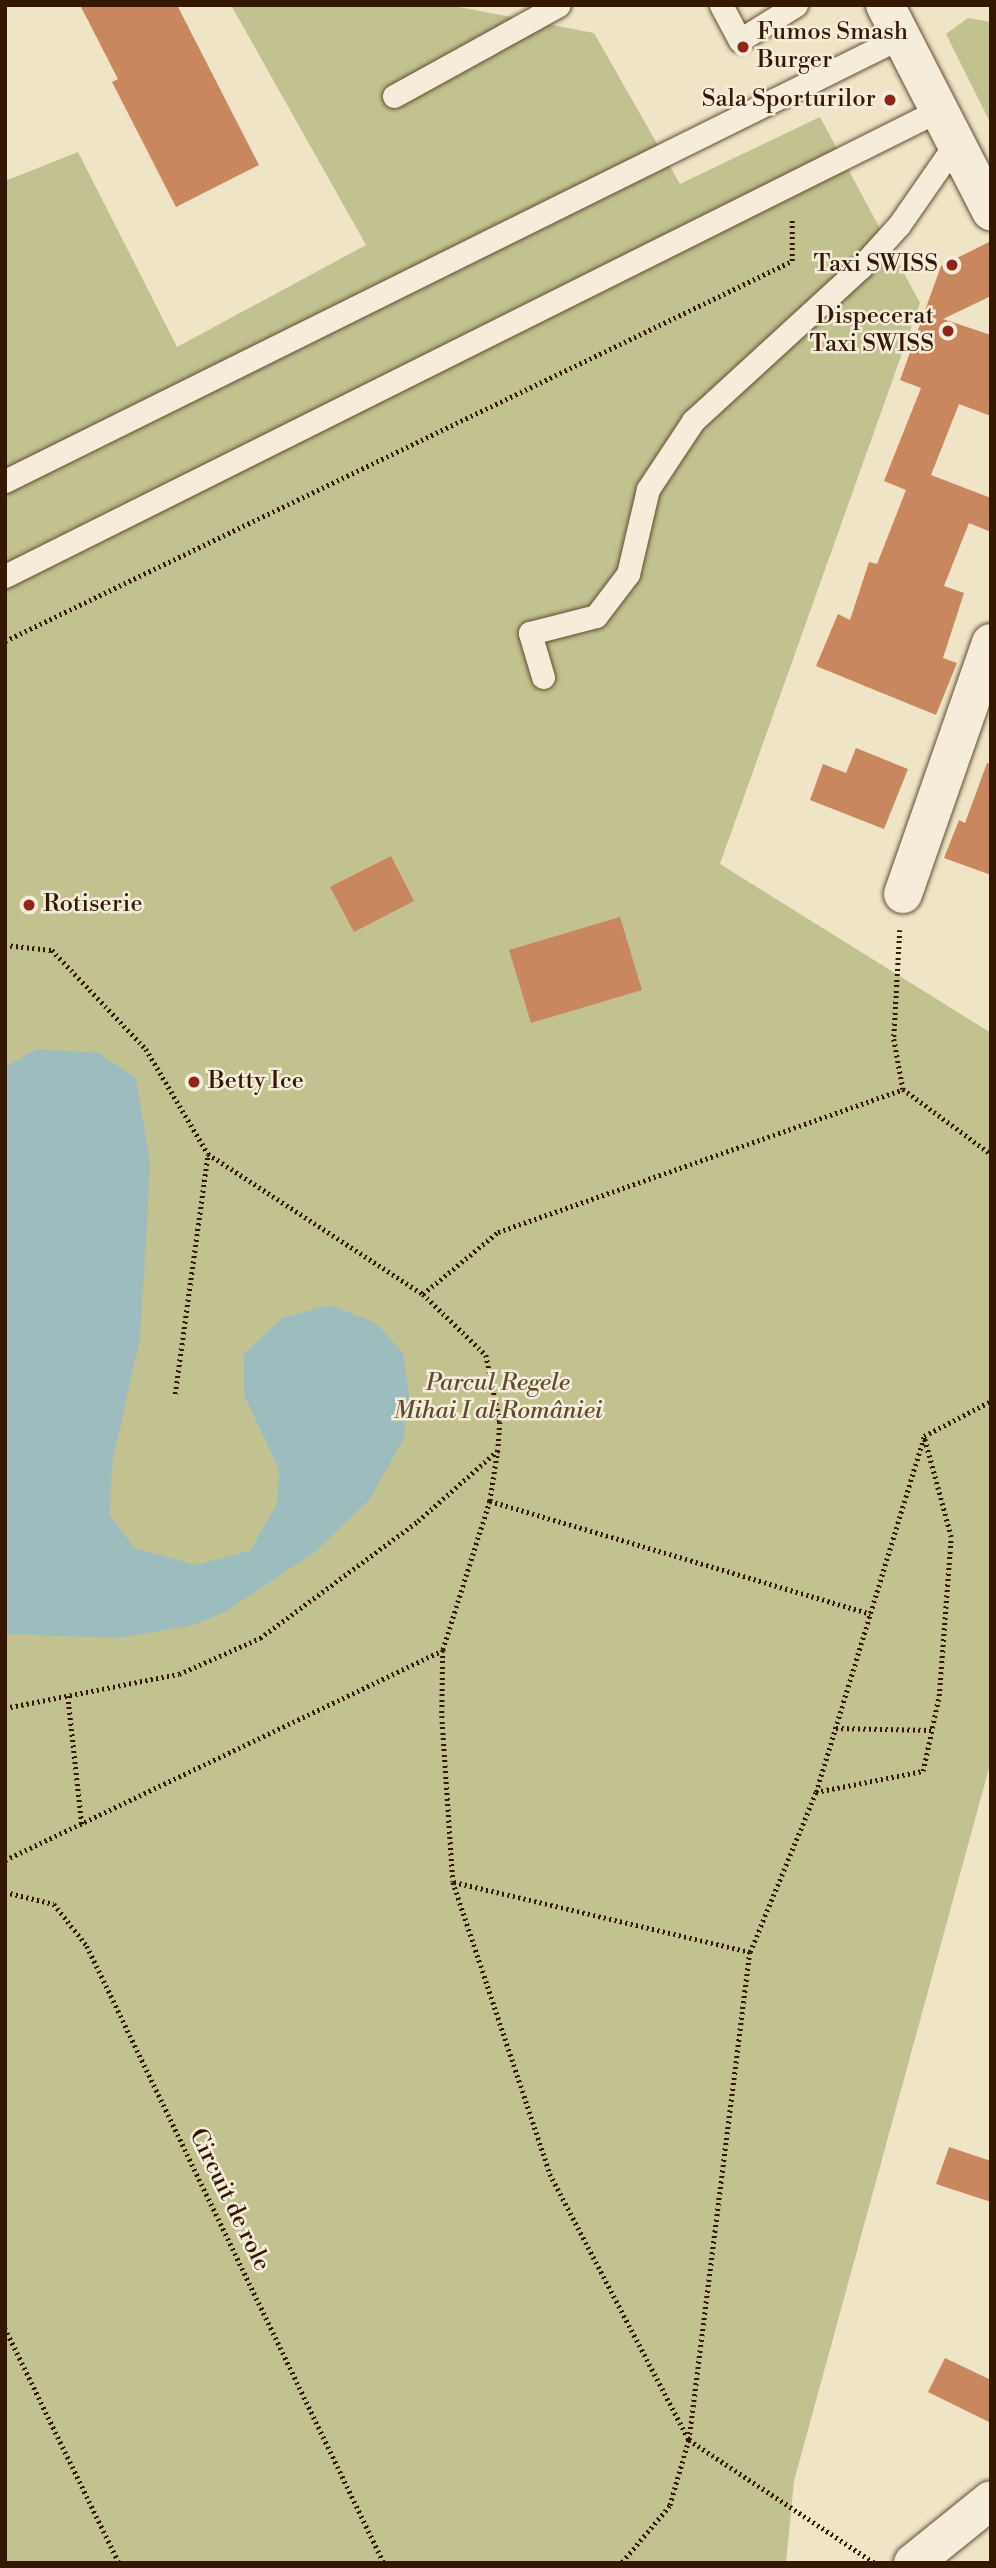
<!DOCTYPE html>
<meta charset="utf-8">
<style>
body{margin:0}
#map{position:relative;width:996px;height:2568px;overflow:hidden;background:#efe4c6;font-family:"Libre Bodoni",serif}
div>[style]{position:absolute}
.green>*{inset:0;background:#c1c290}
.water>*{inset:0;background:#9dbcbe}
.building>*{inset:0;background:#c98760}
.path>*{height:4.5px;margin-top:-2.25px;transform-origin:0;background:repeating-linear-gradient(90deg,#341802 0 2px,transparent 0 5.5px)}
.roads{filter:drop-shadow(0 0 2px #634b33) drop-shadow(0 0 2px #634b33)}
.lane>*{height:23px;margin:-11.5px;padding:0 11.5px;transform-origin:11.5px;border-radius:11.5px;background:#f5edda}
.street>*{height:38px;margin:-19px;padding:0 19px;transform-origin:19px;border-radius:19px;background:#f5edda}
.dots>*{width:19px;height:19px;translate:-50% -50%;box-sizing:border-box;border:4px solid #f5edda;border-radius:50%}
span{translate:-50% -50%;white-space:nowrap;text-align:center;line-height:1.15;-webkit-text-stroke:5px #f5edda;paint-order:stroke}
.poi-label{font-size:24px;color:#341802}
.left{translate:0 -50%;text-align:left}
.right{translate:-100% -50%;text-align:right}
.park-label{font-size:24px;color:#5e4b2d;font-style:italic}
.street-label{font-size:24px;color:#341802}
.frame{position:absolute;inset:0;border:7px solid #341802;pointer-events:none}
</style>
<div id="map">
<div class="green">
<div style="clip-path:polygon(231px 5px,449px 5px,594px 33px,680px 184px,820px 117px,920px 303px,720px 864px,991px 1033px,991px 1761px,794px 2481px,786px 2563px,5px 2563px,5px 181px,78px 152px,177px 347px,366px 245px)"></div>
<div style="clip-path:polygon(968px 18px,991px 22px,991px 124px,946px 34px)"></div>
</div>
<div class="water">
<div style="clip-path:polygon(37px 1049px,99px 1053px,136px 1078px,150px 1162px,146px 1244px,140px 1338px,112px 1464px,110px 1515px,134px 1548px,196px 1565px,250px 1551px,277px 1504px,279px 1469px,244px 1395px,244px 1354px,282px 1318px,330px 1305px,376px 1323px,403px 1353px,409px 1395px,403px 1440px,370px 1499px,314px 1553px,225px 1612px,193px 1625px,119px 1638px,5px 1634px,5px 1067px)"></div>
</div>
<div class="building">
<div style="clip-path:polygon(80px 5px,177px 5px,259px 165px,176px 207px,112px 82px,118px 79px)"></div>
<div style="clip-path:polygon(991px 241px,991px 296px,943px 319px,991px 335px,991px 416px,959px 404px,931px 475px,991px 498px,991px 532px,969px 523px,944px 586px,964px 593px,943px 658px,957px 663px,936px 715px,816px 666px,838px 614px,850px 620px,869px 562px,877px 564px,906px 490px,884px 481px,921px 388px,900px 380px,941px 266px)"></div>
<div style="clip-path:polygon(856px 748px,908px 769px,884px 829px,810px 800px,823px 764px,846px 773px)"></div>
<div style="clip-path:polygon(987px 763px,991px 764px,991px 875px,944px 858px,959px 820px,965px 823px)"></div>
<div style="clip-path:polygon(391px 856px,414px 901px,354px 932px,330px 887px)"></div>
<div style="clip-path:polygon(620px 917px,642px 990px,531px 1023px,509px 950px)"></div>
<div style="clip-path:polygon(949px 2147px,991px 2161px,991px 2202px,936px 2184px)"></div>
<div style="clip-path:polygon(945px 2358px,991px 2380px,991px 2423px,928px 2392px)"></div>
</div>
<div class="path">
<div style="left:5px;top:641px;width:874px;rotate:-25.77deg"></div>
<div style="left:792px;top:261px;width:43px;rotate:-90deg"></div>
<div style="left:900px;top:930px;width:109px;rotate:93.2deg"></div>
<div style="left:894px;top:1039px;width:51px;rotate:79.8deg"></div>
<div style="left:903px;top:1089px;width:109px;rotate:36.5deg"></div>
<div style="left:5px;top:945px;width:47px;rotate:6.1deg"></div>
<div style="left:52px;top:950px;width:137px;rotate:46.5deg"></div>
<div style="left:146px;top:1049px;width:122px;rotate:59.4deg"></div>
<div style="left:208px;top:1154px;width:257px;rotate:33.1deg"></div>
<div style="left:423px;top:1294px;width:88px;rotate:44.1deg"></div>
<div style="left:486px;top:1355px;width:68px;rotate:78.2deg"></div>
<div style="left:500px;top:1422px;width:28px;rotate:94deg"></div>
<div style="left:498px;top:1450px;width:52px;rotate:98.9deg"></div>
<div style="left:490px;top:1501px;width:156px;rotate:107.5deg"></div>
<div style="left:443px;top:1650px;width:66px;rotate:90.9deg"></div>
<div style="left:442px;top:1716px;width:166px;rotate:86.2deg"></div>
<div style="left:453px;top:1882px;width:308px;rotate:71.6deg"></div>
<div style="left:550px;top:2174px;width:300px;rotate:62.4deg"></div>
<div style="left:689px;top:2440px;width:69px;rotate:106.1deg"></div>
<div style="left:670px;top:2506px;width:75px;rotate:130.1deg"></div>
<div style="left:423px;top:1294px;width:97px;rotate:-39.6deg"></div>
<div style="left:498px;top:1232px;width:430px;rotate:-19.4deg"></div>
<div style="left:175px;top:1394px;width:242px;rotate:-82.2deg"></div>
<div style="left:490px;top:1501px;width:397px;rotate:16.5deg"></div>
<div style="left:68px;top:1696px;width:129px;rotate:83.8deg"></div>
<div style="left:5px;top:1708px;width:177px;rotate:-11.1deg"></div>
<div style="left:179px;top:1674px;width:89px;rotate:-24deg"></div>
<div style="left:260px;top:1638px;width:197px;rotate:-36.5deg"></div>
<div style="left:418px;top:1521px;width:106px;rotate:-41.5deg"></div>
<div style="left:836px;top:1728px;width:96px;rotate:1.2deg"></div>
<div style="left:816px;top:1792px;width:109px;rotate:-11.1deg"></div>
<div style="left:923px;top:1771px;width:77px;rotate:-78deg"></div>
<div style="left:939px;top:1696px;width:159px;rotate:-85.7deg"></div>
<div style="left:951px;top:1537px;width:104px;rotate:-105.1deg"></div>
<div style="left:5px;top:1860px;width:486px;rotate:-25.6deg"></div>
<div style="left:454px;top:1882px;width:304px;rotate:13.3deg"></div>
<div style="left:750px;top:1952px;width:173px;rotate:-67.6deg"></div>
<div style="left:816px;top:1792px;width:372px;rotate:-73.1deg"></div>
<div style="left:924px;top:1436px;width:76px;rotate:-27.6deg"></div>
<div style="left:5px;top:1892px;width:50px;rotate:13.8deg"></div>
<div style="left:54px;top:1904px;width:53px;rotate:51.8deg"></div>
<div style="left:87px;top:1946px;width:685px;rotate:64.3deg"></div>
<div style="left:750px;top:1952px;width:492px;rotate:97.1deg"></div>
<div style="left:689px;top:2440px;width:223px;rotate:33.5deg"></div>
<div style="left:5px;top:2328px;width:261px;rotate:64.1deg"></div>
</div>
<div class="roads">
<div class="lane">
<div style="left:721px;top:5px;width:40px;rotate:62deg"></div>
<div style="left:740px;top:40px;width:66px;rotate:-32deg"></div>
<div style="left:394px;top:96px;width:188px;rotate:-28.9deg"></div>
<div style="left:5px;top:481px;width:1000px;rotate:-26.36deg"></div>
<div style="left:5px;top:576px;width:1044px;rotate:-26.52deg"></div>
<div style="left:543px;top:677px;width:46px;rotate:-106.5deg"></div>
<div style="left:530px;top:633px;width:68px;rotate:-14.4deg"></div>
<div style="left:596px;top:616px;width:53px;rotate:-52.7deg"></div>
<div style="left:628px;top:574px;width:87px;rotate:-76.8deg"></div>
<div style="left:648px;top:489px;width:82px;rotate:-56.5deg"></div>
<div style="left:693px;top:421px;width:226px;rotate:-42.5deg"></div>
<div style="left:860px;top:268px;width:58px;rotate:-47.8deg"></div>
<div style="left:899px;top:225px;width:100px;rotate:-55.2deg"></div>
</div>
<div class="street">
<div style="left:885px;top:5px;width:232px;rotate:62.8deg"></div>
<div style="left:903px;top:894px;width:266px;rotate:-70.7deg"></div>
<div style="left:913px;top:2563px;width:100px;rotate:-38.9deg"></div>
</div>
</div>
<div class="dots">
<div style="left:743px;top:47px;background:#8f2418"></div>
<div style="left:890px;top:100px;background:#8f2418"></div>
<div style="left:952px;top:265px;background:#8f2418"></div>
<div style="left:948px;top:331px;background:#8f2418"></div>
<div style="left:29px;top:905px;background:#8f2418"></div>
<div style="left:194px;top:1082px;background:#8f2418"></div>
</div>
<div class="poi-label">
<span class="left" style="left:757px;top:47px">Fumos Smash<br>Burger</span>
<span class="right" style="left:876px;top:100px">Sala Sporturilor</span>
<span class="right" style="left:938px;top:265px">Taxi SWISS</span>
<span class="right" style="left:934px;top:331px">Dispecerat<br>Taxi SWISS</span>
<span class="left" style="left:43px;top:905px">Rotiserie</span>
<span class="left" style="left:208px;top:1082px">Betty Ice</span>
</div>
<div class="park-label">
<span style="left:498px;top:1398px">Parcul Regele<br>Mihai I al României</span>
</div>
<div class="street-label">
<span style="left:229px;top:2200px;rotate:64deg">Circuit de role</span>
</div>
<div class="frame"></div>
</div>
